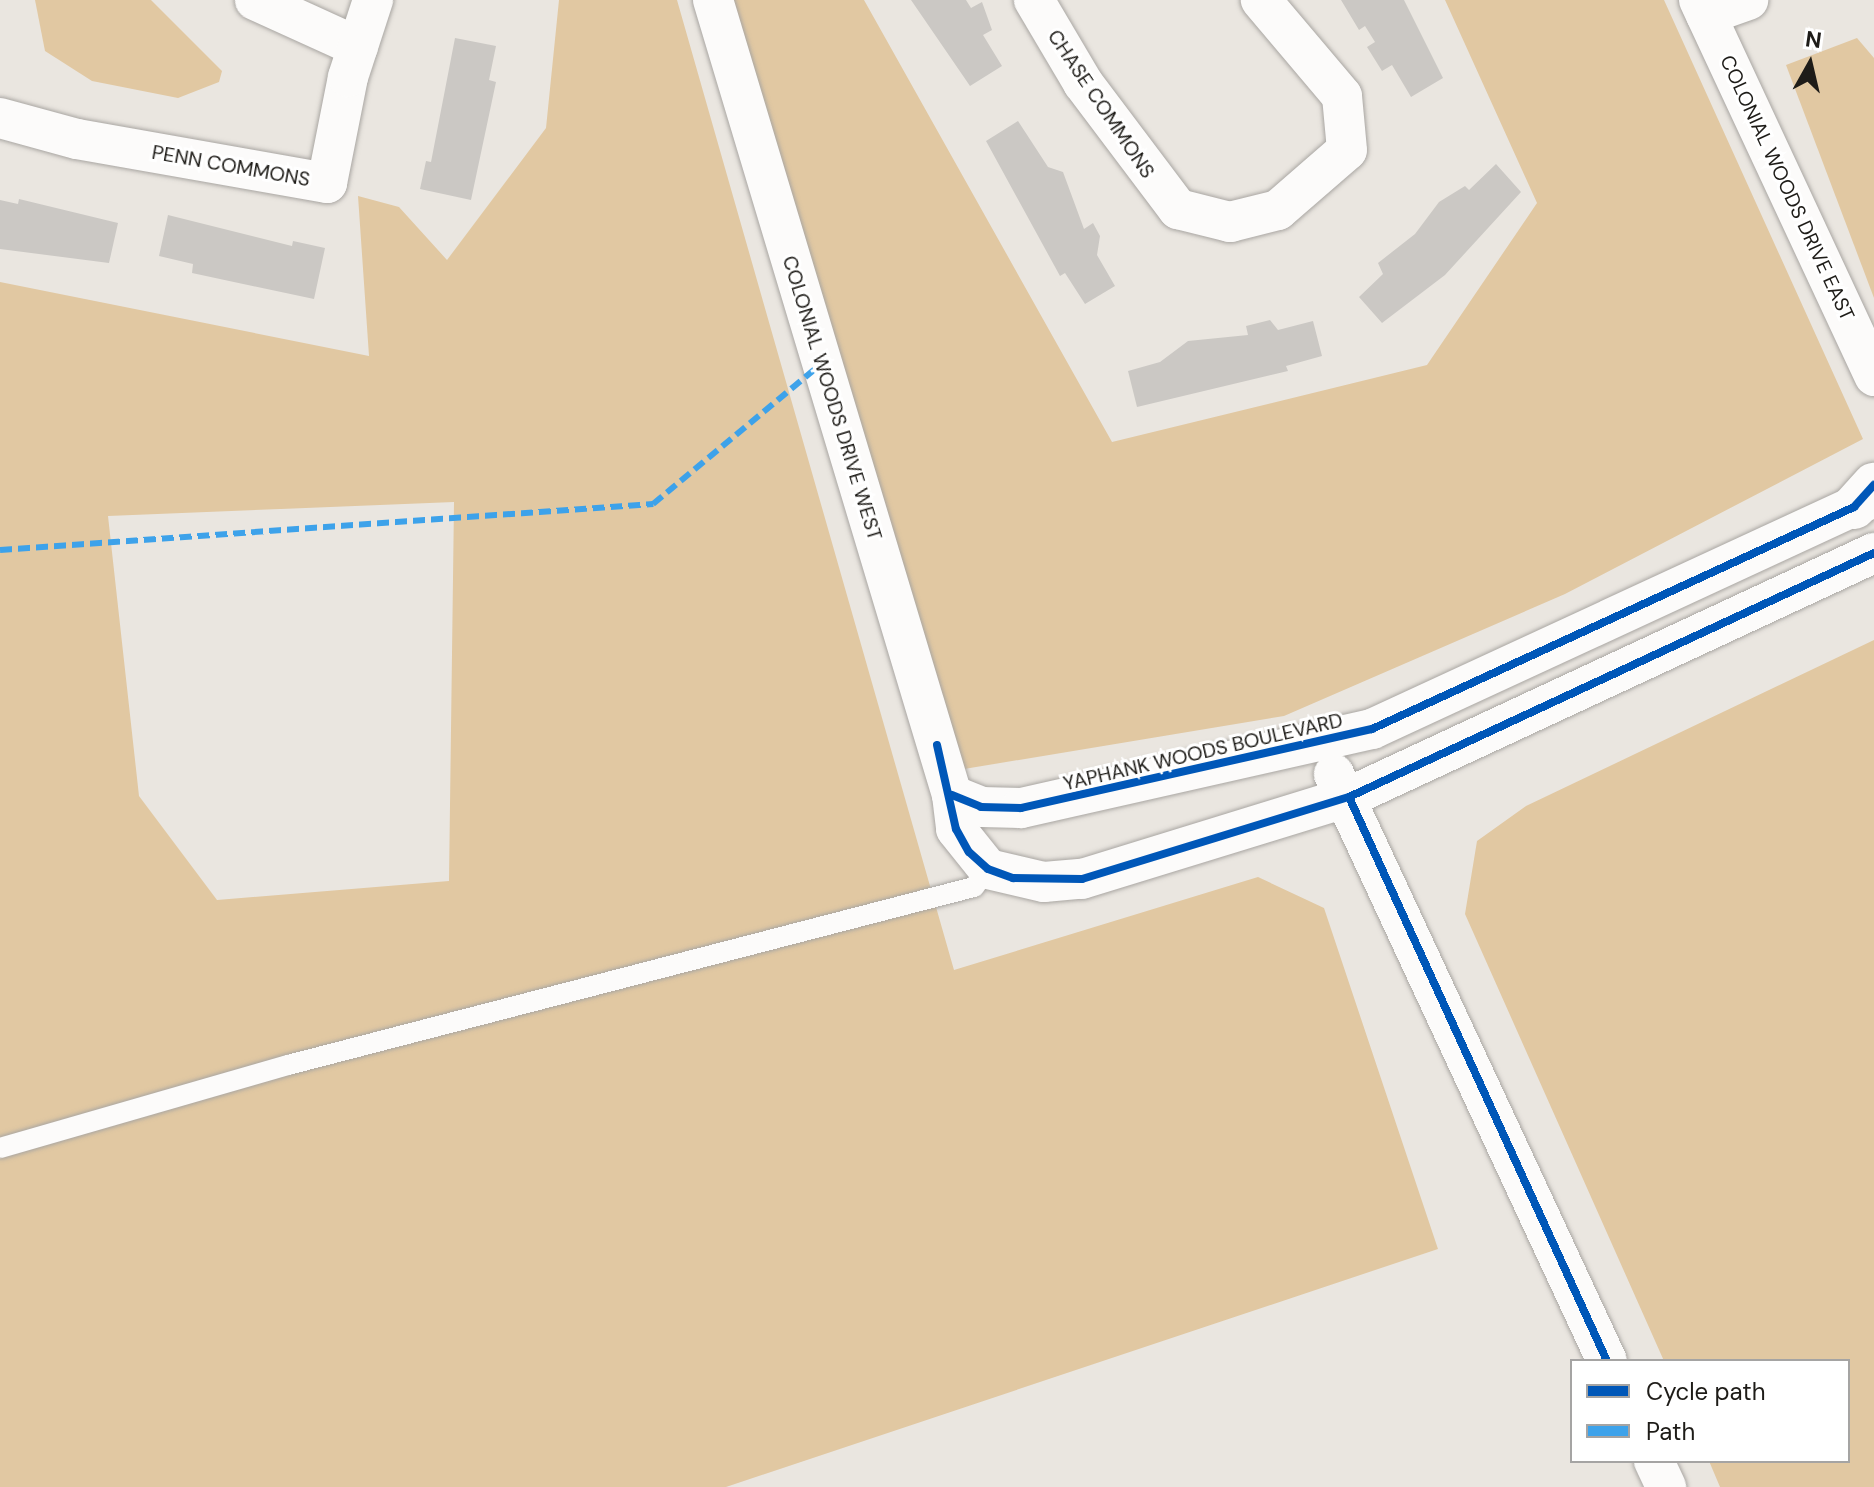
<!DOCTYPE html>
<style>
body{margin:0}
#map{position:relative;width:1874px;height:1487px;overflow:hidden;background:#eae6e0;font-family:"DM Sans",sans-serif}
div>[style]{position:absolute}
.green>*{inset:0;background:#e1c8a2}
.building>*{inset:0;background:#cbc8c4}
.roads{filter:drop-shadow(0 0 2px #a9a6a2) drop-shadow(0 0 2px #a9a6a2)}
.lane>*{height:20px;margin:-10px;padding:0 10px;transform-origin:10px;border-radius:10px;background:#fcfbfa}
.street>*{height:40px;margin:-20px;padding:0 20px;transform-origin:20px;border-radius:20px;background:#fcfbfa}
.secondary>*{height:44px;margin:-22px;padding:0 22px;transform-origin:22px;border-radius:22px;background:#fcfbfa}
.quiet>*{height:6px;margin-top:-3px;transform-origin:0;background:repeating-linear-gradient(90deg,#3da2ea 0 12px,transparent 0 18px)}
.cycleway>*{height:8px;margin:-4px;padding:0 4px;transform-origin:4px;border-radius:4px;background:#0057b8}
span{translate:-50% -50%;white-space:nowrap;text-align:center;line-height:1.15;-webkit-text-stroke:6px #fff;paint-order:stroke}
.street-label{font-size:20px;color:#1e1c18}
.legend{position:absolute;left:1570px;top:1359px;width:280px;height:104px;box-sizing:border-box;background:#fff;border:2px solid #a5a4a3;margin:0;padding:10px 14px;list-style:none;font-size:24px;color:#1e1c18}
.legend li{display:flex;align-items:center;gap:16px;height:40px}
.legend b{width:40px;border:2px solid #a5a4a3}
.north{position:absolute;left:1770px;top:24px;width:80px;height:80px;-webkit-text-stroke:6px #fff;paint-order:stroke;rotate:8deg;font-size:22px;font-weight:700;line-height:32px;text-align:center;color:#1e1c18}
.north::after{content:'';display:block;margin:auto;width:28px;height:36px;background:#1e1c18;clip-path:polygon(50% 0,100% 100%,50% 72%,0 100%)}
</style>
<div id="map">
<div class="green">
<div style="clip-path:polygon(35px 0,151px 0,222px 71px,219px 82px,178px 98px,92px 81px,45px 51px)"></div>
<div style="clip-path:polygon(evenodd,559px 0,677px 0,954px 970px,1258px 877px,1324px 908px,1438px 1249px,726px 1487px,0 1487px,0 282px,369px 356px,358px 196px,399px 207px,447px 260px,546px 128px,559px 0,454px 502px,449px 881px,217px 900px,139px 796px,108px 516px,454px 502px)"></div>
<div style="clip-path:polygon(728px 0,864px 0,1112px 442px,1427px 365px,1537px 203px,1445px 0,1664px 0,1863px 439px,1565px 594px,1284px 716px,964px 769px)"></div>
<div style="clip-path:polygon(1857px 38px,1874px 58px,1874px 298px,1786px 65px)"></div>
<div style="clip-path:polygon(1874px 640px,1874px 1487px,1720px 1487px,1709px 1461px,1848px 1461px,1848px 1361px,1664px 1361px,1465px 914px,1477px 841px,1526px 806px)"></div>
</div>
<div class="building">
<div style="clip-path:polygon(911px 0,966px 0,971px 8px,982px 2px,992px 30px,983px 35px,1002px 66px,970px 86px)"></div>
<div style="clip-path:polygon(1341px 0,1404px 0,1443px 78px,1411px 97px,1392px 65px,1382px 71px,1367px 47px,1375px 42px,1365px 26px,1359px 30px)"></div>
<div style="clip-path:polygon(455px 38px,496px 46px,489px 80px,496px 82px,471px 200px,420px 189px,426px 161px,431px 162px)"></div>
<div style="clip-path:polygon(1018px 121px,1048px 167px,1063px 172px,1084px 229px,1093px 223px,1100px 236px,1097px 255px,1115px 286px,1085px 304px,1065px 273px,1060px 276px,986px 141px)"></div>
<div style="clip-path:polygon(1496px 164px,1521px 192px,1445px 275px,1382px 323px,1359px 297px,1383px 274px,1378px 263px,1415px 234px,1439px 202px,1465px 186px,1469px 190px)"></div>
<div style="clip-path:polygon(19px 199px,118px 223px,109px 263px,0 249px,0 200px,18px 204px)"></div>
<div style="clip-path:polygon(168px 215px,292px 246px,293px 241px,325px 248px,314px 299px,192px 273px,193px 264px,159px 256px)"></div>
<div style="clip-path:polygon(1270px 320px,1278px 330px,1313px 321px,1322px 356px,1286px 366px,1288px 371px,1137px 407px,1128px 371px,1160px 362px,1188px 341px,1248px 335px,1246px 326px)"></div>
</div>
<div class="roads">
<div class="lane">
<div style="left:0;top:1148px;width:300px;rotate:-16.1deg"></div>
<div style="left:288px;top:1065px;width:709px;rotate:-14.55deg"></div>
<div style="left:974px;top:887px;width:23px;rotate:-52deg"></div>
</div>
<div class="street">
<div style="left:255px;top:0;width:113px;rotate:24.5deg"></div>
<div style="left:713px;top:0;width:830px;rotate:73.27deg"></div>
<div style="left:952px;top:795px;width:34px;rotate:83deg"></div>
<div style="left:956px;top:829px;width:51px;rotate:51.3deg"></div>
<div style="left:988px;top:869px;width:57px;rotate:13.1deg"></div>
<div style="left:1044px;top:882px;width:38px;rotate:-5deg"></div>
<div style="left:1082px;top:879px;width:279px;rotate:-17.1deg"></div>
<div style="left:1349px;top:797px;width:579px;rotate:-24.93deg"></div>
<div style="left:1034px;top:0;width:96px;rotate:59.4deg"></div>
<div style="left:1083px;top:83px;width:158px;rotate:53deg"></div>
<div style="left:1178px;top:209px;width:54px;rotate:14deg"></div>
<div style="left:1230px;top:222px;width:49px;rotate:-14deg"></div>
<div style="left:1278px;top:210px;width:91px;rotate:-41deg"></div>
<div style="left:1347px;top:150px;width:54px;rotate:-95.3deg"></div>
<div style="left:1342px;top:96px;width:126px;rotate:-130.2deg"></div>
<div style="left:1699px;top:0;width:415px;rotate:65deg"></div>
<div style="left:1706px;top:15px;width:45px;rotate:-19.7deg"></div>
<div style="left:0;top:118px;width:80px;rotate:15.3deg"></div>
<div style="left:77px;top:139px;width:254px;rotate:10deg"></div>
<div style="left:327px;top:183px;width:108px;rotate:-78.8deg"></div>
<div style="left:348px;top:77px;width:81px;rotate:-72deg"></div>
<div style="left:1334px;top:774px;width:647px;rotate:65.06deg"></div>
<div style="left:952px;top:795px;width:31px;rotate:22deg"></div>
<div style="left:981px;top:807px;width:40px;rotate:1.4deg"></div>
<div style="left:1021px;top:808px;width:360px;rotate:-12.7deg"></div>
<div style="left:1372px;top:729px;width:553px;rotate:-24.8deg"></div>
<div style="left:1654px;top:1461px;width:29px;rotate:65deg"></div>
</div>
<div class="secondary">
<div style="left:1854px;top:507px;width:30px;rotate:-48deg"></div>
</div>
</div>
<div class="quiet">
<div style="left:0;top:550px;width:655px;rotate:-4.03deg"></div>
<div style="left:653px;top:504px;width:220px;rotate:-39.8deg"></div>
</div>
<div class="cycleway">
<div style="left:937px;top:745px;width:86px;rotate:77.3deg"></div>
<div style="left:956px;top:829px;width:26px;rotate:61deg"></div>
<div style="left:969px;top:852px;width:25px;rotate:42deg"></div>
<div style="left:988px;top:869px;width:27px;rotate:20deg"></div>
<div style="left:1013px;top:878px;width:69px;rotate:0.8deg"></div>
<div style="left:1082px;top:879px;width:279px;rotate:-17.1deg"></div>
<div style="left:1349px;top:797px;width:579px;rotate:-24.93deg"></div>
<div style="left:952px;top:795px;width:31px;rotate:22deg"></div>
<div style="left:981px;top:807px;width:40px;rotate:1.4deg"></div>
<div style="left:1021px;top:808px;width:360px;rotate:-12.7deg"></div>
<div style="left:1372px;top:729px;width:531px;rotate:-24.73deg"></div>
<div style="left:1854px;top:507px;width:30px;rotate:-48deg"></div>
<div style="left:1349px;top:797px;width:620px;rotate:65.42deg"></div>
</div>
<div class="street-label">
<span style="left:1101px;top:104px;rotate:56deg">CHASE COMMONS</span>
<span style="left:231px;top:166px;rotate:10deg">PENN COMMONS</span>
<span style="left:1787px;top:188px;rotate:65deg">COLONIAL WOODS DRIVE EAST</span>
<span style="left:832px;top:398px;rotate:73deg">COLONIAL WOODS DRIVE WEST</span>
<span style="left:1203px;top:752px;rotate:-13deg">YAPHANK WOODS BOULEVARD</span>
</div>
<ul class="legend">
<li><b style="height:10px;background:#0057b8"></b>Cycle path</li>
<li><b style="height:10px;background:#3da2ea"></b>Path</li>
</ul>
<div class="north">N</div>
</div>
